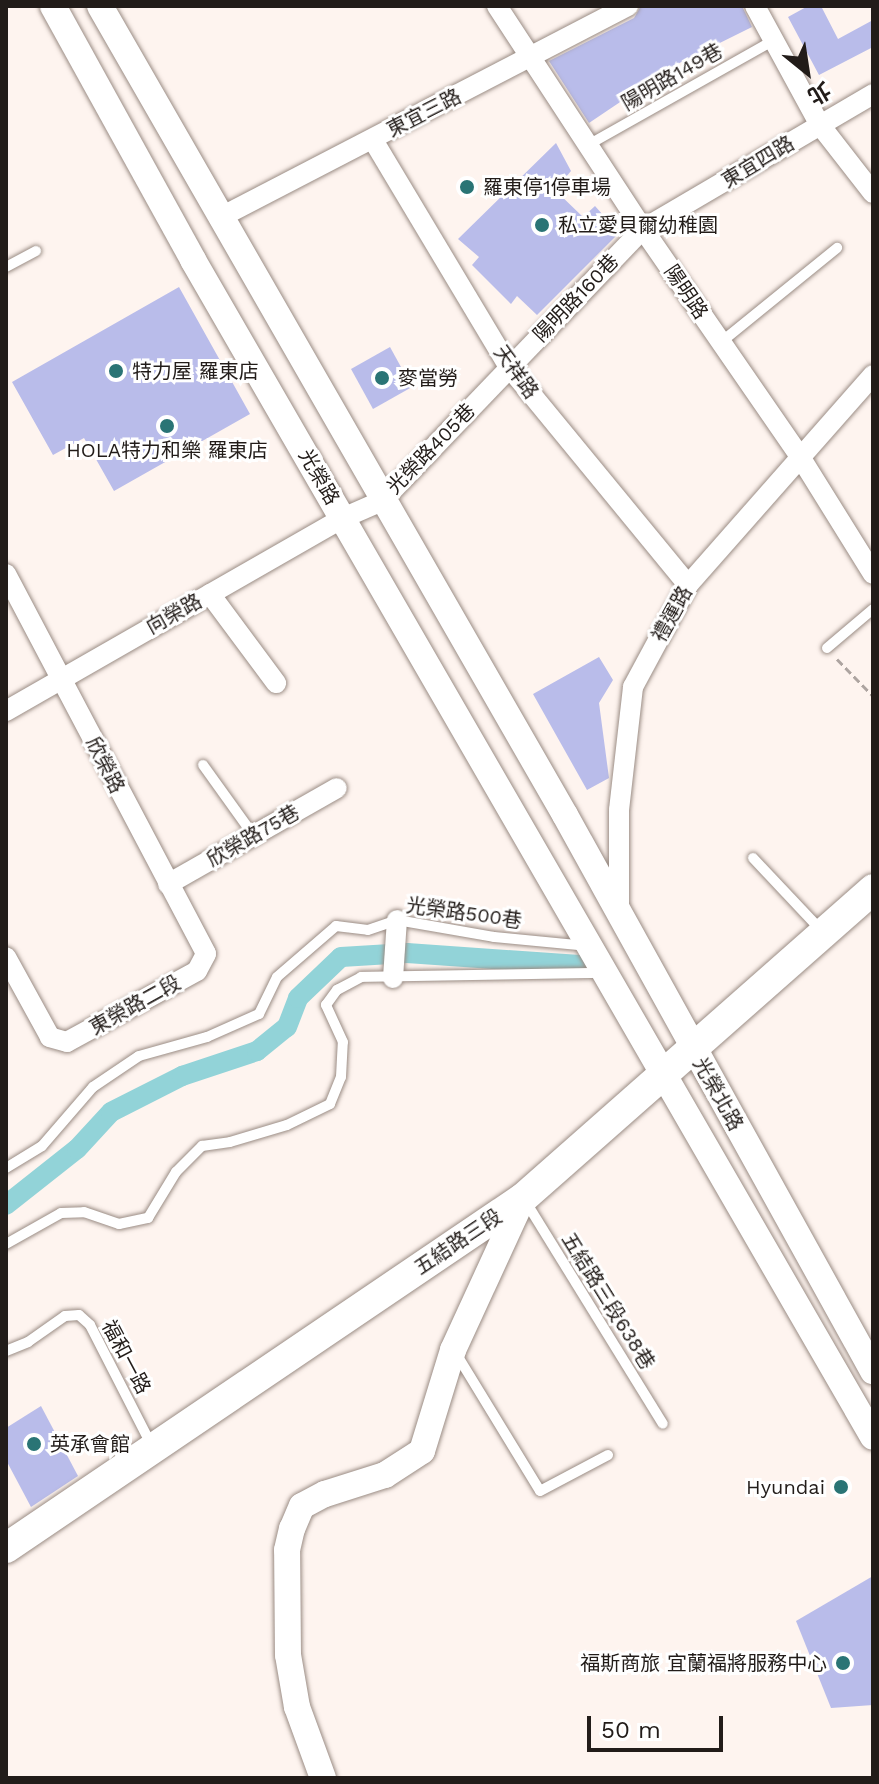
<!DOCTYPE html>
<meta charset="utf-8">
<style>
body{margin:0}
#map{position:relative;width:879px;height:1784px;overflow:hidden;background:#fef4ef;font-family:"Work Sans","Noto Sans TC",sans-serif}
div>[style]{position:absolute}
.canal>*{height:20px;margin:-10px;padding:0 10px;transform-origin:10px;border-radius:10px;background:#92d3d8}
.building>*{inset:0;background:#b9bcea}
.path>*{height:3px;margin-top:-1.5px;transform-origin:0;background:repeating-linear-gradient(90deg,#ada4a0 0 8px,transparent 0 12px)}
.roads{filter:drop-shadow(0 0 2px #9a8c84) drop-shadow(0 0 2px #9a8c84)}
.service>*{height:10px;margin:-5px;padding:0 5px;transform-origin:5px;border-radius:5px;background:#fff}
.minor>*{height:20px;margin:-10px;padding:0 10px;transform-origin:10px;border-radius:10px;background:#fff}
.tertiary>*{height:26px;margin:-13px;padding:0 13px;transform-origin:13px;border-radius:13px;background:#fff}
.secondary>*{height:30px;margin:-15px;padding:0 15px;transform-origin:15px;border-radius:15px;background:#fff}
.dots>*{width:22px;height:22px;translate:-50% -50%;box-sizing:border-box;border:4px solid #fff;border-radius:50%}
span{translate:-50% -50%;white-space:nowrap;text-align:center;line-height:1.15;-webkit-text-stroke:6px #fff;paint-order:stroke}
.street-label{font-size:20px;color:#221c19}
.poi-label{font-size:20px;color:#221c19}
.left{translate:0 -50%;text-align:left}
.right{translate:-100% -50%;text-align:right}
.frame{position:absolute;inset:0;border:8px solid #221c19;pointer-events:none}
.north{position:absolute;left:767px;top:32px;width:80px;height:80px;-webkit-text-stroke:6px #fff;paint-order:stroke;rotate:150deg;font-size:22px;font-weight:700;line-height:32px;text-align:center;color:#221c19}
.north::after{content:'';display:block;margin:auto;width:28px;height:36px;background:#221c19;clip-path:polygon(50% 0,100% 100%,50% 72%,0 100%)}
.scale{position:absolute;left:587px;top:1716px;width:136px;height:36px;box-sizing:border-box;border:4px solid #221c19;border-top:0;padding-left:10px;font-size:24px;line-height:28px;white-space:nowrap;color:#221c19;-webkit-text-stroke:6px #fff;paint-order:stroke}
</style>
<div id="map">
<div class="canal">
<div style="left:6px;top:1205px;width:90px;rotate:-38.3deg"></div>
<div style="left:77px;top:1149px;width:50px;rotate:-47.4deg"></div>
<div style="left:111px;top:1112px;width:80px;rotate:-26.9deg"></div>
<div style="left:182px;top:1076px;width:79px;rotate:-18.4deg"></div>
<div style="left:257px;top:1051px;width:38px;rotate:-39deg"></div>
<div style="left:287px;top:1027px;width:31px;rotate:-69deg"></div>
<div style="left:298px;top:998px;width:59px;rotate:-43.6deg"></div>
<div style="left:341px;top:957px;width:66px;rotate:-3.5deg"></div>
<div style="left:407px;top:953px;width:173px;rotate:4deg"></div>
</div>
<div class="building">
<div style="clip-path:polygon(641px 6px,742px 6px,752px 27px,635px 85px,638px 90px,589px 123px,549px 61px,634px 18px)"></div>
<div style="clip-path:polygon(808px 6px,821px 6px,838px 39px,873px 20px,873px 47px,819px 75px,788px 17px)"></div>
<div style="clip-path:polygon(556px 143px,571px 171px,555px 190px,583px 217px,595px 206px,619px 233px,537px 315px,517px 296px,511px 304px,472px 265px,479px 257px,458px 239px)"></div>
<div style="clip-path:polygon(179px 287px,250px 414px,114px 491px,84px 438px,53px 455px,12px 382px)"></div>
<div style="clip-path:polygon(390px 347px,412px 387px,373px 409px,351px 369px)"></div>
<div style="clip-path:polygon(599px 657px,613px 680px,599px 703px,609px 778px,587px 790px,533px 694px)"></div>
<div style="clip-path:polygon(41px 1406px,78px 1476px,31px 1507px,6px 1460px,6px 1428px)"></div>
<div style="clip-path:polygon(873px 1576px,873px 1705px,831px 1708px,796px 1621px)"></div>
</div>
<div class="path">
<div style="left:837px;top:659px;width:52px;rotate:45.8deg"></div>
</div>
<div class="roads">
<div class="service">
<div style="left:588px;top:145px;width:214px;rotate:-29.4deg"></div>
<div style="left:6px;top:267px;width:34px;rotate:-28deg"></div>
<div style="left:720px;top:343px;width:151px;rotate:-39.1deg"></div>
<div style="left:827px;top:648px;width:60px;rotate:-40.3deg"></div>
<div style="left:203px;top:765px;width:87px;rotate:54.3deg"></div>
<div style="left:753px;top:858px;width:98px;rotate:46.7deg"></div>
<div style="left:6px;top:1168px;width:42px;rotate:-31.4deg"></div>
<div style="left:42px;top:1146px;width:78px;rotate:-49.2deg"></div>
<div style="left:93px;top:1087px;width:55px;rotate:-34deg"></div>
<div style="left:139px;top:1056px;width:71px;rotate:-15.6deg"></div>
<div style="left:207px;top:1037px;width:57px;rotate:-23.9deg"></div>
<div style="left:259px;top:1014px;width:41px;rotate:-64.1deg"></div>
<div style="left:277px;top:977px;width:78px;rotate:-40.8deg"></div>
<div style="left:336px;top:926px;width:32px;rotate:7deg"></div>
<div style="left:368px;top:930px;width:31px;rotate:-19deg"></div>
<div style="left:397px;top:920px;width:98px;rotate:9.9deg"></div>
<div style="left:494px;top:937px;width:93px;rotate:5.5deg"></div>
<div style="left:524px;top:1199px;width:264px;rotate:58.3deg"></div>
<div style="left:6px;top:1244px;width:63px;rotate:-29.4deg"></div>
<div style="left:61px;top:1213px;width:23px;rotate:-2deg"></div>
<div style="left:84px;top:1212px;width:37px;rotate:19deg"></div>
<div style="left:119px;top:1224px;width:30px;rotate:-12deg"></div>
<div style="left:148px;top:1218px;width:54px;rotate:-58.7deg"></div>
<div style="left:176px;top:1172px;width:37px;rotate:-45deg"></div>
<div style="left:202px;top:1146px;width:28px;rotate:-8deg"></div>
<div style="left:230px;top:1142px;width:59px;rotate:-16.6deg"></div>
<div style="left:287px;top:1125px;width:48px;rotate:-26deg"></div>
<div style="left:330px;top:1104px;width:29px;rotate:-68deg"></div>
<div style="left:341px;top:1077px;width:35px;rotate:-87deg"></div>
<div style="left:343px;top:1042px;width:41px;rotate:-114.7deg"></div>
<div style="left:326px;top:1005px;width:19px;rotate:-54deg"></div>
<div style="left:337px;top:990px;width:27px;rotate:-28deg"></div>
<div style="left:361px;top:977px;width:239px;rotate:-1deg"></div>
<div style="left:6px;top:1351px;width:24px;rotate:-22deg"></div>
<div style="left:28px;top:1342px;width:45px;rotate:-35.1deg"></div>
<div style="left:65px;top:1316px;width:14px;rotate:-4deg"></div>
<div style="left:79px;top:1315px;width:15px;rotate:42deg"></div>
<div style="left:90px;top:1325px;width:136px;rotate:62.9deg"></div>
<div style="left:457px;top:1355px;width:159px;rotate:58.6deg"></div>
<div style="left:540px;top:1491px;width:77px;rotate:-27.9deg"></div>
</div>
<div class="minor">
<div style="left:497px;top:6px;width:267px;rotate:56.8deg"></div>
<div style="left:643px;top:229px;width:275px;rotate:55.4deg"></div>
<div style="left:799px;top:455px;width:140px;rotate:58.1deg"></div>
<div style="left:755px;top:6px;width:136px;rotate:61.4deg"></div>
<div style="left:820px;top:125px;width:86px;rotate:52.1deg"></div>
<div style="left:373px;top:140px;width:265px;rotate:59.1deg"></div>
<div style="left:509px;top:367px;width:282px;rotate:50.6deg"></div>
<div style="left:219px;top:218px;width:461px;rotate:-27.4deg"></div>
<div style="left:6px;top:574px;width:429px;rotate:62.2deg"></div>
<div style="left:206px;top:954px;width:19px;rotate:118deg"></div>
<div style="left:197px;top:971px;width:148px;rotate:151.4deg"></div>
<div style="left:67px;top:1042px;width:18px;rotate:-164deg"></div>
<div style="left:50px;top:1037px;width:91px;rotate:-118.8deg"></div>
<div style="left:210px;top:594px;width:111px;rotate:53.4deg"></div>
<div style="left:6px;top:711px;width:388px;rotate:-29.8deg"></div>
<div style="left:343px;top:518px;width:43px;rotate:-23.6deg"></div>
<div style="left:382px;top:501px;width:377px;rotate:-46.2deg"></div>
<div style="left:643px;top:229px;width:267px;rotate:-30.4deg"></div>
<div style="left:168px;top:884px;width:194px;rotate:-29.6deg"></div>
<div style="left:619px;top:913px;width:103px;rotate:-90deg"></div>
<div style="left:619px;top:810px;width:124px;rotate:-83.5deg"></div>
<div style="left:633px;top:687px;width:116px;rotate:-61.7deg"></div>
<div style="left:688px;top:585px;width:280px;rotate:-48.6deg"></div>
<div style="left:393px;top:978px;width:58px;rotate:-86.1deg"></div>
</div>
<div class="tertiary">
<div style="left:53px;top:6px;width:290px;rotate:61.1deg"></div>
<div style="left:193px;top:260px;width:1359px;rotate:59.98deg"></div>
<div style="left:100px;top:6px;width:933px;rotate:60.11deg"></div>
<div style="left:565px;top:815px;width:636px;rotate:61.02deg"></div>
<div style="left:323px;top:1778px;width:76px;rotate:-110.1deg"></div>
<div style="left:297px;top:1707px;width:53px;rotate:-99.8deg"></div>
<div style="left:288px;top:1655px;width:105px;rotate:-90.5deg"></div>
<div style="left:287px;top:1550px;width:22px;rotate:-77deg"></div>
<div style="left:292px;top:1529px;width:25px;rotate:-67deg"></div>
<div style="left:302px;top:1506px;width:26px;rotate:-28deg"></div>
<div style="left:325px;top:1494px;width:63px;rotate:-17.6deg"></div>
<div style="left:385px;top:1475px;width:44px;rotate:-33deg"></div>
<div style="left:422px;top:1451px;width:106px;rotate:-72.9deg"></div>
<div style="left:453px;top:1350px;width:167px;rotate:-65.3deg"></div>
</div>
<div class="secondary">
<div style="left:6px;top:1548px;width:624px;rotate:-34.1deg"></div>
<div style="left:523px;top:1198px;width:467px;rotate:-41.4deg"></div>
</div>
</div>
<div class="dots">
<div style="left:467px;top:187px;background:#2a7475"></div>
<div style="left:542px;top:225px;background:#2a7475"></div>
<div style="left:116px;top:371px;background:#2a7475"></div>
<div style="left:382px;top:378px;background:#2a7475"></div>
<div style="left:167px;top:426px;background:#2a7475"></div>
<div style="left:34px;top:1444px;background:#2a7475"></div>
<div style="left:841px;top:1487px;background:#2a7475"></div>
<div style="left:843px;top:1663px;background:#2a7475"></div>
</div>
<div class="street-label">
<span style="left:672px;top:77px;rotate:-30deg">陽明路149巷</span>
<span style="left:424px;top:113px;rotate:-27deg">東宜三路</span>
<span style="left:758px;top:162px;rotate:-31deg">東宜四路</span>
<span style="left:686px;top:292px;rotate:56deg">陽明路</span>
<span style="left:576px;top:298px;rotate:-46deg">陽明路160巷</span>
<span style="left:516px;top:372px;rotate:54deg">天祥路</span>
<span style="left:431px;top:449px;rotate:-46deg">光榮路405巷</span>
<span style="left:319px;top:477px;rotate:60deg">光榮路</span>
<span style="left:174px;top:614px;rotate:-29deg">向榮路</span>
<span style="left:672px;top:614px;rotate:-61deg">禮運路</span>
<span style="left:105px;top:765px;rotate:63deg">欣榮路</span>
<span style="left:253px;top:836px;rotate:-30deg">欣榮路75巷</span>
<span style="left:464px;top:913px;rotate:8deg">光榮路500巷</span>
<span style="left:135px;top:1005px;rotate:-29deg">東榮路二段</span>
<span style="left:718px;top:1094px;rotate:61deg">光榮北路</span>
<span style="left:458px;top:1242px;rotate:-34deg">五結路三段</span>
<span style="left:608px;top:1301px;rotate:58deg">五結路三段638巷</span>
<span style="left:126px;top:1357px;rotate:62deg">福和一路</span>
</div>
<div class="poi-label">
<span class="left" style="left:483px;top:187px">羅東停1停車場</span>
<span class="left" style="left:558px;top:225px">私立愛貝爾幼稚園</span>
<span class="left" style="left:132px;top:371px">特力屋 羅東店</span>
<span class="left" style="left:398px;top:378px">麥當勞</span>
<span style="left:167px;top:450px">HOLA特力和樂 羅東店</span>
<span class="left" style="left:50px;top:1444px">英承會館</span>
<span class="right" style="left:825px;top:1487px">Hyundai</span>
<span class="right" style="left:827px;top:1663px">福斯商旅 宜蘭福將服務中心</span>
</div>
<div class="frame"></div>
<div class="north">北</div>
<div class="scale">50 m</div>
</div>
